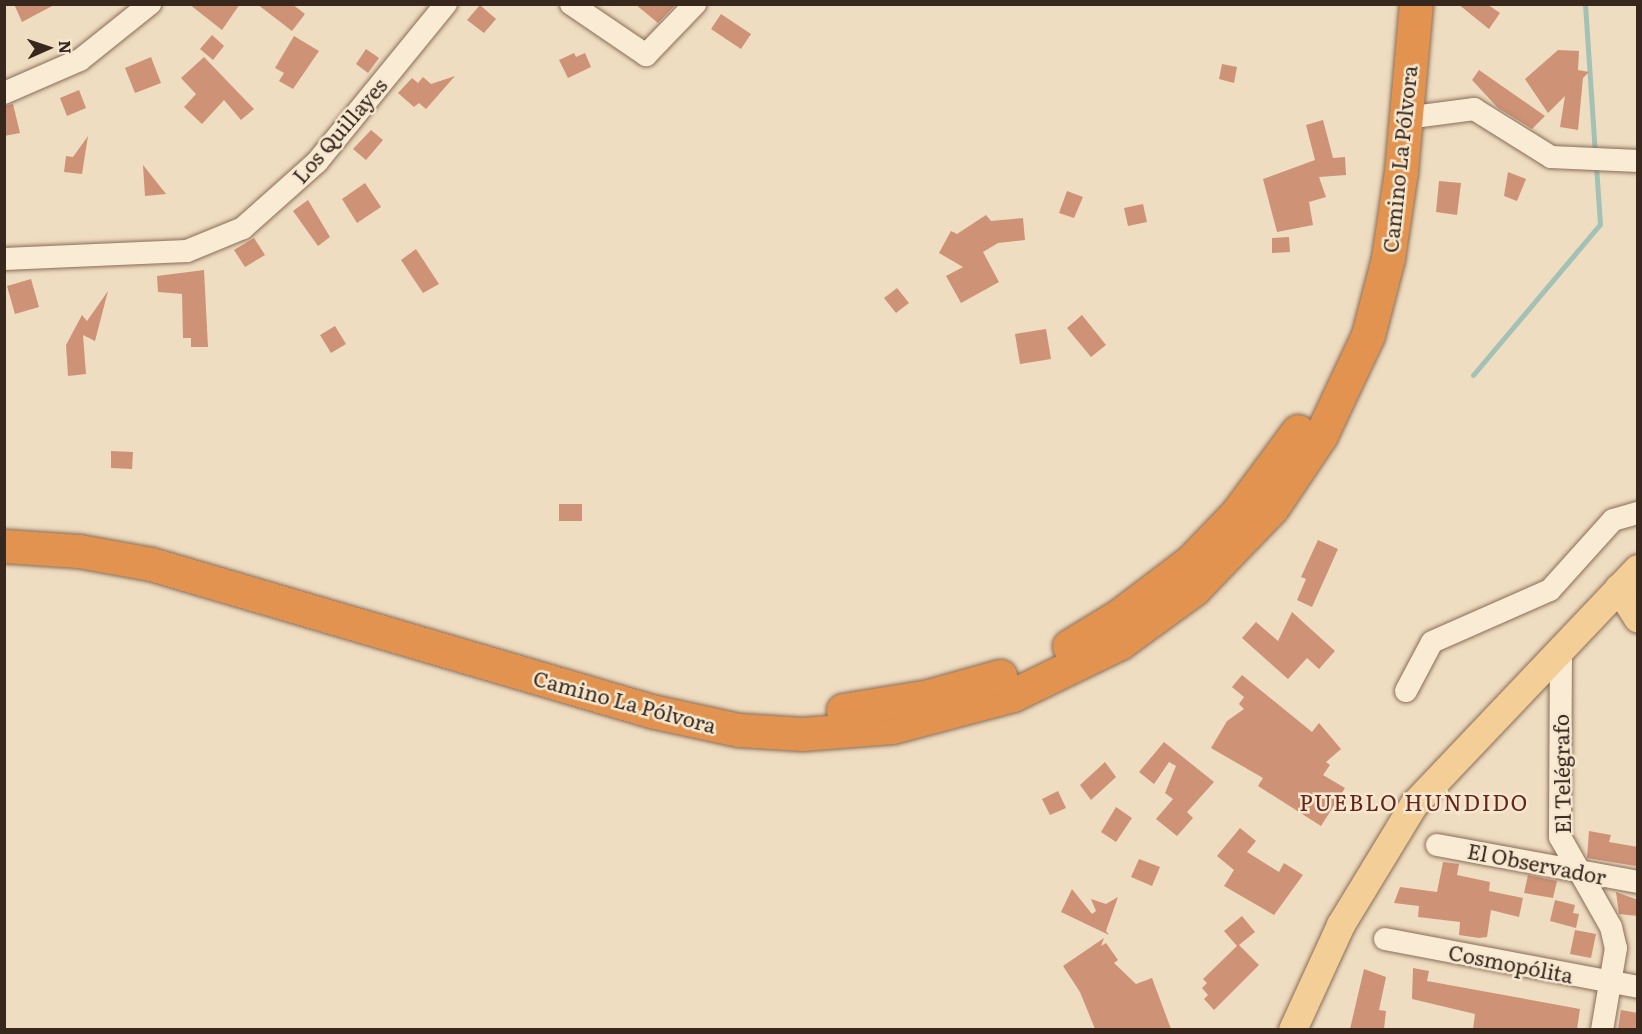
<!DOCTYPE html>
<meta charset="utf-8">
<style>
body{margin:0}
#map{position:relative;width:1642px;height:1034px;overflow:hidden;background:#efddc1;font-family:Literata,serif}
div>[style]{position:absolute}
.stream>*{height:5px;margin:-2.5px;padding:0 2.5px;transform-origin:2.5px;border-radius:2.5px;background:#a4c1b6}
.building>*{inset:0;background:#ce9276}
.roads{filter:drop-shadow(0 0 2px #896d58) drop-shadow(0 0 2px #896d58)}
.minor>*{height:22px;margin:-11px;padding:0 11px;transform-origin:11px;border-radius:11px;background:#faebd4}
.major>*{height:28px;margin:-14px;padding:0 14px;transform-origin:14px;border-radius:14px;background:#f3ce97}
.highway>*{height:33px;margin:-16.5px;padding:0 16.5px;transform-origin:16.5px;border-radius:16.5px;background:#e1934f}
span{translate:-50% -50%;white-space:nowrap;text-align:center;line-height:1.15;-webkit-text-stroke:5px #f6e8d0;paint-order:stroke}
.street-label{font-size:21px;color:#38271d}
.neighbourhood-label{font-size:22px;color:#66241b;letter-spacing:1.5px}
.frame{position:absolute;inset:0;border:6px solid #38271d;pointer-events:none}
.north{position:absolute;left:18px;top:18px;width:60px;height:60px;-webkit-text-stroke:4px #f6e8d0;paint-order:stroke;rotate:87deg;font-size:16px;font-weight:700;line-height:24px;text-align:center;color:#38271d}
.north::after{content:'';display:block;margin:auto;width:21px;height:27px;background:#38271d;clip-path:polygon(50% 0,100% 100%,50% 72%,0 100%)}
</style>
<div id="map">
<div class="stream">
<div style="left:1585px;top:4px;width:149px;rotate:86.2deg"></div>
<div style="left:1473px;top:375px;width:197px;rotate:-49.9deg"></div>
<div style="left:1600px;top:224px;width:59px;rotate:-93.9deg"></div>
</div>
<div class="building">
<div style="clip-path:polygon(14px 4px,56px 4px,22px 22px)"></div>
<div style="clip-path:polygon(189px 4px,240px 4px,222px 30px)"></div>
<div style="clip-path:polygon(257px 4px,292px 4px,305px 14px,292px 31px)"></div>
<div style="clip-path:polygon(635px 4px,676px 4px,658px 23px)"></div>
<div style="clip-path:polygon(1458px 4px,1487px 4px,1500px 13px,1489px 29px)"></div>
<div style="clip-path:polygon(480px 5px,496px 19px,484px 33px,467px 20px)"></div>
<div style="clip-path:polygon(721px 14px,751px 34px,741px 49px,711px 29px)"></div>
<div style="clip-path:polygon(212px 35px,224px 46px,213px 60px,200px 49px)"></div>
<div style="clip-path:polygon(294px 36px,319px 51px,293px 89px,279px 81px,284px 73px,275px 68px)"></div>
<div style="clip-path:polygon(366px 49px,379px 58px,368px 73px,356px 64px)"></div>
<div style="clip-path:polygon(1558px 50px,1579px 51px,1578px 70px,1589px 72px,1583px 78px,1578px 130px,1560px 127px,1565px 96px,1548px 113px,1525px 79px)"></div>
<div style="clip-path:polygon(574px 53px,576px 57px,585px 53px,591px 67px,568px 78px,559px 60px)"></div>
<div style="clip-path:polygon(151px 57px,161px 83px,135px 93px,125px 68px)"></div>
<div style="clip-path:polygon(204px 57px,254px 109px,241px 120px,224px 100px,202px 124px,184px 107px,196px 94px,181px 78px)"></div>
<div style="clip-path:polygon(1222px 64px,1237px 67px,1234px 83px,1219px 79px)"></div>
<div style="clip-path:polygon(1479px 70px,1545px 116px,1532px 129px,1498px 108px,1472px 80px)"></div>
<div style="clip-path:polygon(455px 76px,426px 109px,419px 103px,414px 107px,398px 93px,412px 78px,418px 83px,423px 77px,431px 84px)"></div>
<div style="clip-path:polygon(79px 90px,86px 108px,67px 116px,60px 98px)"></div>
<div style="clip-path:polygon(13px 104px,20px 133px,4px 136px,4px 106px)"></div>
<div style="clip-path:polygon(1323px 120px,1333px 158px,1345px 157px,1346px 175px,1319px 177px,1326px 197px,1309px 202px,1313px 225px,1277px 232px,1263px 179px,1315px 160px,1306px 125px)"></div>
<div style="clip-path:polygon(371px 130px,383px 140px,366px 160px,353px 149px)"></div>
<div style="clip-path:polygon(88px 136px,82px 174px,64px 172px,66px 156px,73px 157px)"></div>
<div style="clip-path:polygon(143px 165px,166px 194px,145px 196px)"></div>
<div style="clip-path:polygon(1508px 172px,1526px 179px,1517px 201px,1504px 196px)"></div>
<div style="clip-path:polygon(1439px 181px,1461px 183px,1457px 215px,1436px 212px)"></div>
<div style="clip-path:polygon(365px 183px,381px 207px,357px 223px,342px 199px)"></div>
<div style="clip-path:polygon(1067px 191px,1083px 197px,1074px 218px,1059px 213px)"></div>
<div style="clip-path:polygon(308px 200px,330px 237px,318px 246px,293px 211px)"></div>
<div style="clip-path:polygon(1143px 204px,1147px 222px,1128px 226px,1124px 208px)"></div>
<div style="clip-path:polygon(986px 215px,991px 221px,1023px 218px,1025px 240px,998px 243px,983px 252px,999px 282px,961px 303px,946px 276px,963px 267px,939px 253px,951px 231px,957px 234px)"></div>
<div style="clip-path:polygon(1289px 237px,1290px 252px,1272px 253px,1272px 238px)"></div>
<div style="clip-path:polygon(254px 238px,265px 255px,245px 267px,234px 250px)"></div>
<div style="clip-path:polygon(416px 249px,439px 284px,423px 293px,401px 260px)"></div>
<div style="clip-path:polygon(204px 270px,208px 347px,191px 347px,191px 338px,183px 338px,182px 294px,158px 292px,157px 276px)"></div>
<div style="clip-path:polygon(31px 279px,39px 307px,15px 314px,7px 286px)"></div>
<div style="clip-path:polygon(897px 288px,909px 303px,896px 313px,884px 298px)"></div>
<div style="clip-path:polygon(108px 291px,95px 341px,83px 335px,86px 374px,68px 376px,66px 345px,82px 315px,87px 321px)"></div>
<div style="clip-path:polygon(1082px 315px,1106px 345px,1091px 357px,1067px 328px)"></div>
<div style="clip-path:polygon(335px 326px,346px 344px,331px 353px,320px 335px)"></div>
<div style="clip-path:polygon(1046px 329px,1051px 359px,1020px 364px,1015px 334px)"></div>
<div style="clip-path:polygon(111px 451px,133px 452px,132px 469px,111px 468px)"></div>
<div style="clip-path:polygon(559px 504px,582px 504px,582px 521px,559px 521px)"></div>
<div style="clip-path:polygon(1318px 540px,1338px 549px,1312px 607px,1297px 600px,1306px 579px,1301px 577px)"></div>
<div style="clip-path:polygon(1292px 612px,1335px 651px,1319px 669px,1307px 658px,1288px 679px,1242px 638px,1256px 622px,1278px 641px)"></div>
<div style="clip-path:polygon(1242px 675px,1312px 732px,1319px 723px,1341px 749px,1326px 762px,1330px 765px,1323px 775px,1345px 788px,1321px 826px,1258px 786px,1263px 778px,1211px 748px,1227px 721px,1244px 709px,1239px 704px,1244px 697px,1232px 687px)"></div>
<div style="clip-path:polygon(1164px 742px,1214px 782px,1187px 812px,1193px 818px,1177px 836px,1156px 819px,1173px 799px,1165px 793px,1176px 766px,1169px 762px,1154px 784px,1139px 772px)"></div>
<div style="clip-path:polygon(1105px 762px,1116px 777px,1091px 800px,1080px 785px)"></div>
<div style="clip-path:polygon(1058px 791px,1066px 808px,1050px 815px,1042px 799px)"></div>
<div style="clip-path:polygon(1116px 807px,1132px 818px,1116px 842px,1101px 832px)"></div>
<div style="clip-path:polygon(1240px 828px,1256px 841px,1247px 852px,1279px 872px,1284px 863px,1303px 875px,1274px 915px,1224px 886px,1234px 870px,1217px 856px)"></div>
<div style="clip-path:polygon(1589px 831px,1611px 835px,1609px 842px,1638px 847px,1636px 866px,1587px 858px)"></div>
<div style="clip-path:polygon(1139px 859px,1160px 867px,1152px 886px,1131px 877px)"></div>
<div style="clip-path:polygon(1443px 862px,1459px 864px,1457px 875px,1490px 882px,1489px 891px,1523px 898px,1519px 917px,1491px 910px,1487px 937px,1479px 938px,1459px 935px,1460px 922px,1418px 917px,1419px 906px,1394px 903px,1400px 887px,1437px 892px)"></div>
<div style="clip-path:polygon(1528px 875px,1557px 881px,1553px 898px,1524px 893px)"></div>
<div style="clip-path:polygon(1072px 889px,1092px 914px,1096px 911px,1091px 899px,1106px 904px,1118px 897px,1106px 931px,1109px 935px,1061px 912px)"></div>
<div style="clip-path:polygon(1616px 892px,1638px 900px,1638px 916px,1619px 914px)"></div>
<div style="clip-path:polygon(1555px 900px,1575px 905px,1573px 913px,1579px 914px,1576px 928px,1550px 921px)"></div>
<div style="clip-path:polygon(1242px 916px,1255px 932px,1239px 945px,1259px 965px,1214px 1010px,1204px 999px,1208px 995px,1202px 988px,1207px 983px,1203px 979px,1237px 946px,1224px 931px)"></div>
<div style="clip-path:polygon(1575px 930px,1596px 934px,1591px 958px,1570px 954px)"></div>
<div style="clip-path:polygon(1104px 938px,1101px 946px,1106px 943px,1118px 960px,1114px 963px,1136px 984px,1152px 978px,1171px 1029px,1095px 1029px,1080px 992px,1063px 966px)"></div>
<div style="clip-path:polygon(1413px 968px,1429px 971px,1427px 981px,1580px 1009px,1577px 1029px,1473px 1029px,1475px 1014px,1412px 999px)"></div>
<div style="clip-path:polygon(1364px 969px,1386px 977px,1379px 1010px,1386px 1011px,1384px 1029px,1350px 1029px)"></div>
<div style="clip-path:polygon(1621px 1010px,1638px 1013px,1638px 1029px,1618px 1029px)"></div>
</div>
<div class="roads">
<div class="minor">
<div style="left:571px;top:4px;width:91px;rotate:34.2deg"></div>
<div style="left:646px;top:55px;width:71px;rotate:-46.1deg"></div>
<div style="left:4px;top:93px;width:83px;rotate:-23.5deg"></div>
<div style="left:80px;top:60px;width:90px;rotate:-38.7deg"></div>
<div style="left:1406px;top:118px;width:69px;rotate:-7.5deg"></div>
<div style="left:1474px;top:109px;width:91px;rotate:31.9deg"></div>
<div style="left:1551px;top:157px;width:87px;rotate:2.6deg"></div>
<div style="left:4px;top:259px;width:183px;rotate:-2.5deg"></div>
<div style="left:187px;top:251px;width:61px;rotate:-22.3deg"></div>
<div style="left:243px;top:228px;width:99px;rotate:-41.7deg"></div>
<div style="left:317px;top:162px;width:204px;rotate:-50.8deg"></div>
<div style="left:1561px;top:646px;width:191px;rotate:90.3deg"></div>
<div style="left:1560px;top:837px;width:103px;rotate:60.5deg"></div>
<div style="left:1611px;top:927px;width:22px;rotate:77deg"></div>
<div style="left:1616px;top:948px;width:83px;rotate:99.7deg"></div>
<div style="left:1406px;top:691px;width:55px;rotate:-62deg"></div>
<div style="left:1432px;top:642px;width:129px;rotate:-23.8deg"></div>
<div style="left:1550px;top:590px;width:94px;rotate:-48deg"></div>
<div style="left:1613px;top:520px;width:26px;rotate:-16deg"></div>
<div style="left:1437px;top:845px;width:204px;rotate:10.4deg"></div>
<div style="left:1385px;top:939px;width:258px;rotate:10.7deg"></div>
</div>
<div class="major">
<div style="left:1619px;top:588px;width:36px;rotate:58deg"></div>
<div style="left:1293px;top:1030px;width:115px;rotate:-65.4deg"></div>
<div style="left:1341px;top:925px;width:140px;rotate:-58.7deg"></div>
<div style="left:1414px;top:805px;width:325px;rotate:-46.5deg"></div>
</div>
<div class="highway">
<div style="left:4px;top:546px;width:75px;rotate:3.8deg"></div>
<div style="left:79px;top:551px;width:73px;rotate:10.2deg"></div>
<div style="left:151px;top:564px;width:521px;rotate:16.38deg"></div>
<div style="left:651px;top:711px;width:90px;rotate:12.2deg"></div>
<div style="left:739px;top:730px;width:63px;rotate:3.6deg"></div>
<div style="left:802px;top:734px;width:90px;rotate:-4.4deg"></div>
<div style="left:892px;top:727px;width:125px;rotate:-14.8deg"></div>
<div style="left:1013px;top:695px;width:119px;rotate:-25.9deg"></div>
<div style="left:1120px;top:643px;width:92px;rotate:-36.1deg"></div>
<div style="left:1194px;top:589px;width:112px;rotate:-46.1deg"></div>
<div style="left:1272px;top:508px;width:88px;rotate:-56.1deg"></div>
<div style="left:1321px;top:435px;width:110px;rotate:-64.8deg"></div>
<div style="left:1368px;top:335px;width:80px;rotate:-75.4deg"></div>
<div style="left:1388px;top:258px;width:88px;rotate:-81.5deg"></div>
<div style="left:1401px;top:171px;width:168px;rotate:-84.9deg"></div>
<div style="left:1069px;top:646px;width:60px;rotate:-31.3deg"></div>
<div style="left:1120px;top:615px;width:89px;rotate:-37.3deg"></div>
<div style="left:1191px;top:561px;width:66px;rotate:-46.2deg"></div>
<div style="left:1237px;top:513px;width:102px;rotate:-53.4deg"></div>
<div style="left:843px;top:710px;width:87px;rotate:-9.2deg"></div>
<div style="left:929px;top:696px;width:74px;rotate:-15.7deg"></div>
</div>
</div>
<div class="street-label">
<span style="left:339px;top:130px;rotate:-49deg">Los Quillayes</span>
<span style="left:1399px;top:159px;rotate:-84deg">Camino La Pólvora</span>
<span style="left:625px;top:701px;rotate:15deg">Camino La Pólvora</span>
<span style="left:1561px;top:774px;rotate:-91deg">El Telégrafo</span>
<span style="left:1537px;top:863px;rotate:11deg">El Observador</span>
<span style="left:1511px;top:963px;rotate:11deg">Cosmopólita</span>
</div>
<div class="neighbourhood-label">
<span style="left:1414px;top:802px">PUEBLO HUNDIDO</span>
</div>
<div class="frame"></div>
<div class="north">N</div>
</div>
